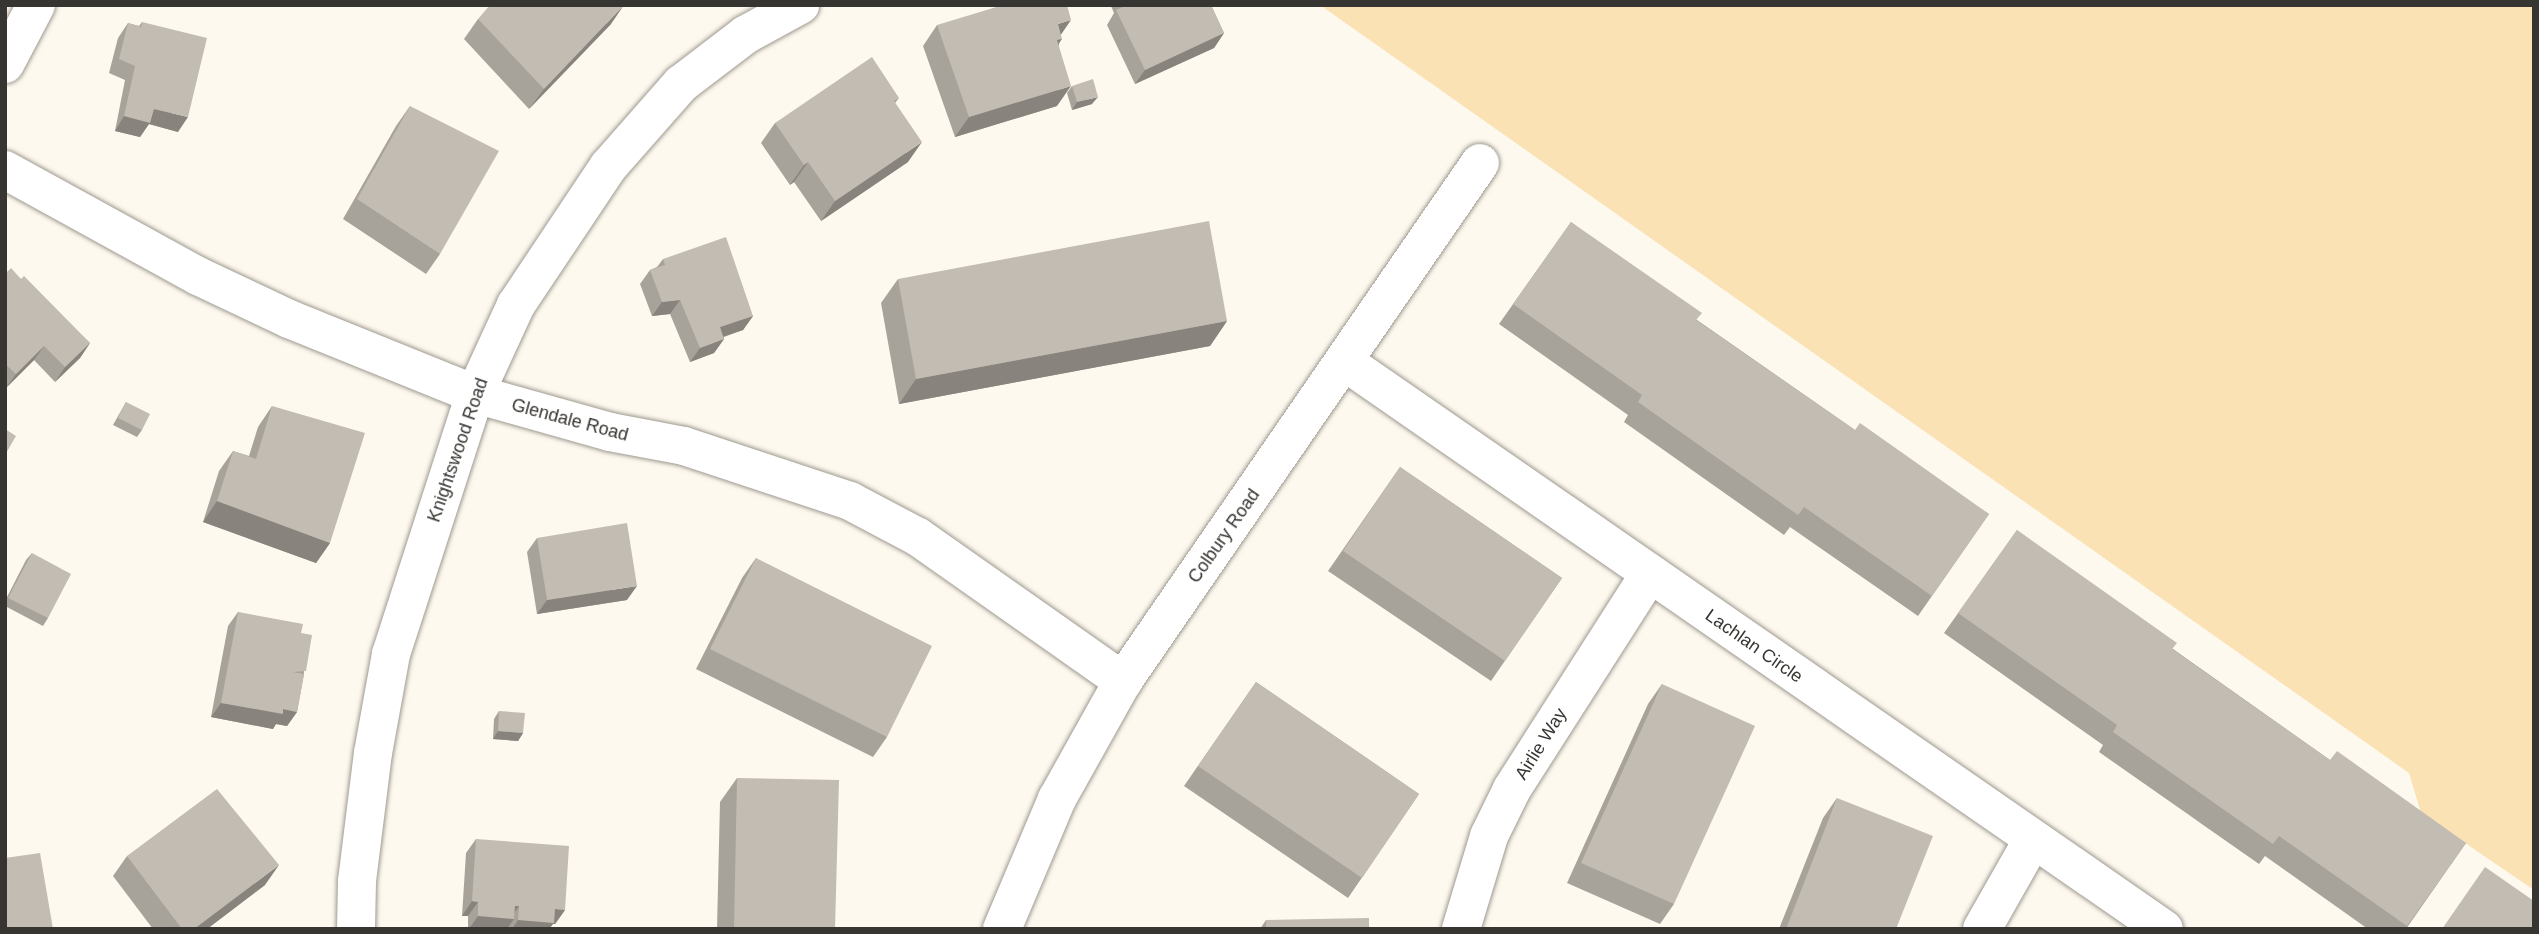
<!DOCTYPE html>
<style>
body{margin:0}
#map{position:relative;width:2539px;height:934px;overflow:hidden;background:#fef9ef;font-family:Arial,sans-serif}
div>[style]{position:absolute}
.green>*{inset:0;background:#fae2b5}
.roads{filter:drop-shadow(0 0 2px #9e9990) drop-shadow(0 0 2px #9e9990)}
.minor>*{height:38px;margin:-19px;padding:0 19px;transform-origin:19px;border-radius:19px;background:#fff}
.wall>*{inset:0;background:#a7a29a}
.shaded-wall>*{inset:0;background:#88847d}
.building>*{inset:0;background:#c2bcb3}
span{translate:-50% -50%;white-space:nowrap;text-align:center;line-height:1.15;-webkit-text-stroke:5px #fff;paint-order:stroke}
.street-label{font-size:18px;color:#373531}
.frame{position:absolute;inset:0;border:7px solid #373531;pointer-events:none}
</style>
<div id="map">
<div class="green">
<div style="clip-path:polygon(1320px 5px,2534px 5px,2534px 890px,2421px 813px,2409px 773px)"></div>
</div>
<div class="roads">
<div class="minor">
<div style="left:5px;top:64px;width:67px;rotate:-62.3deg"></div>
<div style="left:5px;top:170px;width:220px;rotate:28.8deg"></div>
<div style="left:198px;top:276px;width:101px;rotate:25.3deg"></div>
<div style="left:289px;top:319px;width:201px;rotate:22deg"></div>
<div style="left:475px;top:394px;width:140px;rotate:15.7deg"></div>
<div style="left:610px;top:432px;width:75px;rotate:10.7deg"></div>
<div style="left:684px;top:446px;width:175px;rotate:18.3deg"></div>
<div style="left:850px;top:501px;width:77px;rotate:27.9deg"></div>
<div style="left:918px;top:537px;width:251px;rotate:35.1deg"></div>
<div style="left:1345px;top:362px;width:996px;rotate:34.7deg"></div>
<div style="left:356px;top:929px;width:48px;rotate:-88.8deg"></div>
<div style="left:357px;top:881px;width:129px;rotate:-82.9deg"></div>
<div style="left:373px;top:753px;width:101px;rotate:-79.7deg"></div>
<div style="left:391px;top:654px;width:273px;rotate:-72.1deg"></div>
<div style="left:475px;top:394px;width:98px;rotate:-65.3deg"></div>
<div style="left:516px;top:305px;width:166px;rotate:-56.3deg"></div>
<div style="left:608px;top:167px;width:111px;rotate:-48.7deg"></div>
<div style="left:681px;top:84px;width:81px;rotate:-37.4deg"></div>
<div style="left:745px;top:35px;width:63px;rotate:-28.6deg"></div>
<div style="left:1002px;top:929px;width:141px;rotate:-67.1deg"></div>
<div style="left:1057px;top:799px;width:135px;rotate:-60.8deg"></div>
<div style="left:1123px;top:681px;width:629px;rotate:-55.43deg"></div>
<div style="left:1461px;top:929px;width:97px;rotate:-73.2deg"></div>
<div style="left:1489px;top:836px;width:52px;rotate:-63.9deg"></div>
<div style="left:1512px;top:789px;width:256px;rotate:-57.4deg"></div>
<div style="left:1982px;top:929px;width:101px;rotate:-60.4deg"></div>
</div>
</div>
<div class="wall">
<div style="clip-path:polygon(1112px 5px,1211px 5px,1224px 33px,1214px 48px,1135px 84px,1107px 25px,1114px 13px,1111px 6px)"></div>
<div style="clip-path:polygon(478px 19px,611px 24px,529px 109px,464px 39px)"></div>
<div style="clip-path:polygon(142px 22px,178px 132px,149px 124px,140px 137px,115px 131px,125px 80px,109px 73px,118px 38px,128px 23px,139px 26px)"></div>
<div style="clip-path:polygon(937px 25px,1061px 35px,1059px 44px,1057px 106px,955px 137px,923px 46px)"></div>
<div style="clip-path:polygon(1072px 86px,1092px 104px,1072px 110px,1067px 93px)"></div>
<div style="clip-path:polygon(899px 98px,895px 103px,908px 162px,821px 221px,794px 182px,790px 185px,761px 143px,775px 123px)"></div>
<div style="clip-path:polygon(410px 106px,440px 254px,426px 274px,343px 219px,396px 126px)"></div>
<div style="clip-path:polygon(1571px 222px,1697px 320px,1855px 430px,1989px 514px,1918px 616px,1790px 527px,1784px 535px,1624px 422px,1628px 415px,1499px 324px)"></div>
<div style="clip-path:polygon(663px 259px,753px 316px,743px 330px,724px 337px,724px 339px,714px 353px,690px 362px,670px 314px,652px 316px,640px 284px,650px 270px,657px 267px)"></div>
<div style="clip-path:polygon(5px 274px,21px 279px,90px 343px,80px 358px,55px 382px,34px 360px,6px 388px)"></div>
<div style="clip-path:polygon(898px 279px,1227px 321px,1210px 346px,899px 404px,881px 303px)"></div>
<div style="clip-path:polygon(126px 402px,142px 430px,137px 437px,113px 425px)"></div>
<div style="clip-path:polygon(272px 406px,330px 543px,316px 563px,203px 522px,219px 471px,233px 451px,249px 456px,258px 427px)"></div>
<div style="clip-path:polygon(1400px 467px,1562px 578px,1491px 681px,1328px 571px)"></div>
<div style="clip-path:polygon(2017px 530px,2173px 649px,2330px 760px,2466px 843px,2406px 929px,2368px 929px,2265px 856px,2259px 864px,2099px 752px,2103px 745px,1944px 633px)"></div>
<div style="clip-path:polygon(537px 538px,627px 600px,537px 614px,527px 552px)"></div>
<div style="clip-path:polygon(32px 553px,48px 618px,43px 626px,5px 606px,5px 601px,26px 560px)"></div>
<div style="clip-path:polygon(756px 558px,887px 737px,873px 757px,696px 669px,742px 578px)"></div>
<div style="clip-path:polygon(238px 612px,301px 633px,304px 674px,297px 712px,287px 726px,276px 724px,273px 729px,211px 717px,228px 626px)"></div>
<div style="clip-path:polygon(1256px 682px,1419px 794px,1348px 898px,1184px 786px)"></div>
<div style="clip-path:polygon(1662px 684px,1674px 904px,1660px 924px,1567px 883px,1648px 704px)"></div>
<div style="clip-path:polygon(499px 711px,523px 733px,518px 741px,493px 739px,494px 719px)"></div>
<div style="clip-path:polygon(737px 778px,835px 929px,717px 929px,720px 802px)"></div>
<div style="clip-path:polygon(1837px 798px,1896px 929px,1779px 929px,1823px 818px)"></div>
<div style="clip-path:polygon(476px 839px,565px 910px,555px 924px,553px 924px,549px 929px,508px 929px,508px 927px,507px 929px,468px 929px,468px 916px,462px 916px,466px 853px)"></div>
<div style="clip-path:polygon(127px 856px,265px 885px,207px 929px,153px 929px,113px 876px)"></div>
<div style="clip-path:polygon(1266px 920px,1266px 929px,1260px 929px)"></div>
</div>
<div class="shaded-wall">
<div style="clip-path:polygon(624px 5px,611px 24px,529px 109px,544px 89px)"></div>
<div style="clip-path:polygon(1071px 20px,1058px 39px,1062px 39px,1048px 59px,1058px 24px)"></div>
<div style="clip-path:polygon(1224px 33px,1214px 48px,1135px 84px,1145px 70px)"></div>
<div style="clip-path:polygon(1071px 86px,1057px 106px,955px 137px,969px 117px)"></div>
<div style="clip-path:polygon(1098px 97px,1092px 104px,1072px 110px,1077px 102px)"></div>
<div style="clip-path:polygon(154px 109px,188px 117px,178px 132px,149px 124px,140px 137px,115px 131px,124px 116px)"></div>
<div style="clip-path:polygon(922px 142px,908px 162px,821px 221px,835px 201px)"></div>
<div style="clip-path:polygon(808px 162px,794px 182px,790px 185px,804px 165px)"></div>
<div style="clip-path:polygon(680px 300px,670px 314px,652px 316px,662px 302px)"></div>
<div style="clip-path:polygon(753px 316px,743px 330px,710px 341px,720px 327px)"></div>
<div style="clip-path:polygon(1227px 321px,1210px 346px,899px 404px,916px 379px)"></div>
<div style="clip-path:polygon(724px 339px,714px 353px,690px 362px,700px 348px)"></div>
<div style="clip-path:polygon(90px 343px,80px 358px,55px 382px,65px 367px)"></div>
<div style="clip-path:polygon(44px 346px,34px 360px,6px 388px,16px 374px)"></div>
<div style="clip-path:polygon(217px 501px,330px 543px,316px 563px,203px 522px)"></div>
<div style="clip-path:polygon(637px 586px,627px 600px,537px 614px,547px 600px)"></div>
<div style="clip-path:polygon(221px 703px,283px 709px,297px 712px,287px 726px,276px 724px,273px 729px,211px 717px)"></div>
<div style="clip-path:polygon(498px 731px,523px 733px,518px 741px,493px 739px)"></div>
<div style="clip-path:polygon(279px 865px,265px 885px,207px 929px,194px 929px)"></div>
<div style="clip-path:polygon(472px 901px,478px 902px,468px 916px,462px 916px)"></div>
<div style="clip-path:polygon(515px 906px,519px 906px,510px 919px,514px 919px,507px 929px,469px 929px,478px 916px)"></div>
<div style="clip-path:polygon(555px 909px,565px 910px,555px 924px,553px 924px,549px 929px,512px 929px,518px 920px)"></div>
</div>
<div class="building">
<div style="clip-path:polygon(490px 5px,624px 5px,544px 89px,478px 19px)"></div>
<div style="clip-path:polygon(1003px 5px,1067px 5px,1071px 20px,1058px 24px,1062px 39px,1057px 40px,1071px 86px,969px 117px,937px 25px)"></div>
<div style="clip-path:polygon(1127px 5px,1211px 5px,1224px 33px,1145px 70px,1116px 10px)"></div>
<div style="clip-path:polygon(142px 22px,207px 38px,188px 117px,154px 109px,150px 123px,124px 116px,135px 66px,119px 59px,128px 23px,141px 27px)"></div>
<div style="clip-path:polygon(872px 57px,899px 98px,894px 101px,922px 142px,835px 201px,808px 162px,804px 165px,775px 123px)"></div>
<div style="clip-path:polygon(1093px 79px,1098px 97px,1077px 102px,1072px 86px)"></div>
<div style="clip-path:polygon(410px 106px,499px 151px,440px 254px,357px 199px)"></div>
<div style="clip-path:polygon(1209px 221px,1227px 321px,916px 379px,898px 279px)"></div>
<div style="clip-path:polygon(1571px 222px,1702px 313px,1696px 320px,1855px 430px,1860px 423px,1989px 514px,1932px 596px,1804px 507px,1798px 515px,1638px 402px,1642px 395px,1513px 304px)"></div>
<div style="clip-path:polygon(726px 237px,753px 316px,720px 327px,724px 339px,700px 348px,680px 300px,662px 302px,650px 270px,665px 265px,663px 259px)"></div>
<div style="clip-path:polygon(11px 268px,21px 279px,24px 276px,90px 343px,65px 367px,44px 346px,16px 374px,5px 364px,5px 274px)"></div>
<div style="clip-path:polygon(126px 402px,150px 414px,142px 430px,118px 418px)"></div>
<div style="clip-path:polygon(272px 406px,365px 433px,330px 543px,217px 501px,233px 451px,256px 459px)"></div>
<div style="clip-path:polygon(5px 429px,16px 436px,5px 455px)"></div>
<div style="clip-path:polygon(1400px 467px,1562px 578px,1505px 661px,1343px 551px)"></div>
<div style="clip-path:polygon(627px 523px,637px 586px,547px 600px,537px 538px)"></div>
<div style="clip-path:polygon(2017px 530px,2177px 643px,2172px 649px,2330px 760px,2337px 751px,2466px 843px,2407px 926px,2279px 836px,2273px 844px,2113px 732px,2117px 725px,1958px 613px)"></div>
<div style="clip-path:polygon(32px 553px,71px 574px,48px 618px,8px 598px)"></div>
<div style="clip-path:polygon(756px 558px,932px 646px,887px 737px,710px 649px)"></div>
<div style="clip-path:polygon(238px 612px,303px 624px,301px 633px,312px 635px,306px 671px,293px 672px,304px 674px,297px 712px,283px 709px,283px 714px,221px 703px)"></div>
<div style="clip-path:polygon(1256px 682px,1419px 794px,1362px 878px,1198px 766px)"></div>
<div style="clip-path:polygon(1662px 684px,1755px 726px,1674px 904px,1581px 863px)"></div>
<div style="clip-path:polygon(499px 711px,525px 713px,523px 733px,498px 731px)"></div>
<div style="clip-path:polygon(737px 778px,839px 780px,835px 929px,734px 929px)"></div>
<div style="clip-path:polygon(217px 789px,279px 865px,194px 929px,182px 929px,127px 856px)"></div>
<div style="clip-path:polygon(1837px 798px,1933px 836px,1896px 929px,1786px 929px)"></div>
<div style="clip-path:polygon(476px 839px,569px 846px,565px 910px,555px 909px,554px 923px,518px 920px,519px 906px,515px 906px,514px 919px,478px 916px,478px 902px,472px 901px)"></div>
<div style="clip-path:polygon(40px 853px,53px 929px,5px 929px,5px 858px)"></div>
<div style="clip-path:polygon(2485px 867px,2534px 901px,2534px 929px,2442px 929px)"></div>
<div style="clip-path:polygon(1369px 918px,1369px 929px,1266px 929px,1266px 920px)"></div>
</div>
<div class="street-label">
<span style="left:570px;top:420px;rotate:15deg">Glendale Road</span>
<span style="left:458px;top:450px;rotate:-71deg">Knightswood Road</span>
<span style="left:1224px;top:536px;rotate:-55deg">Colbury Road</span>
<span style="left:1754px;top:646px;rotate:35deg">Lachlan Circle</span>
<span style="left:1541px;top:744px;rotate:-58deg">Airlie Way</span>
</div>
<div class="frame"></div>
</div>
